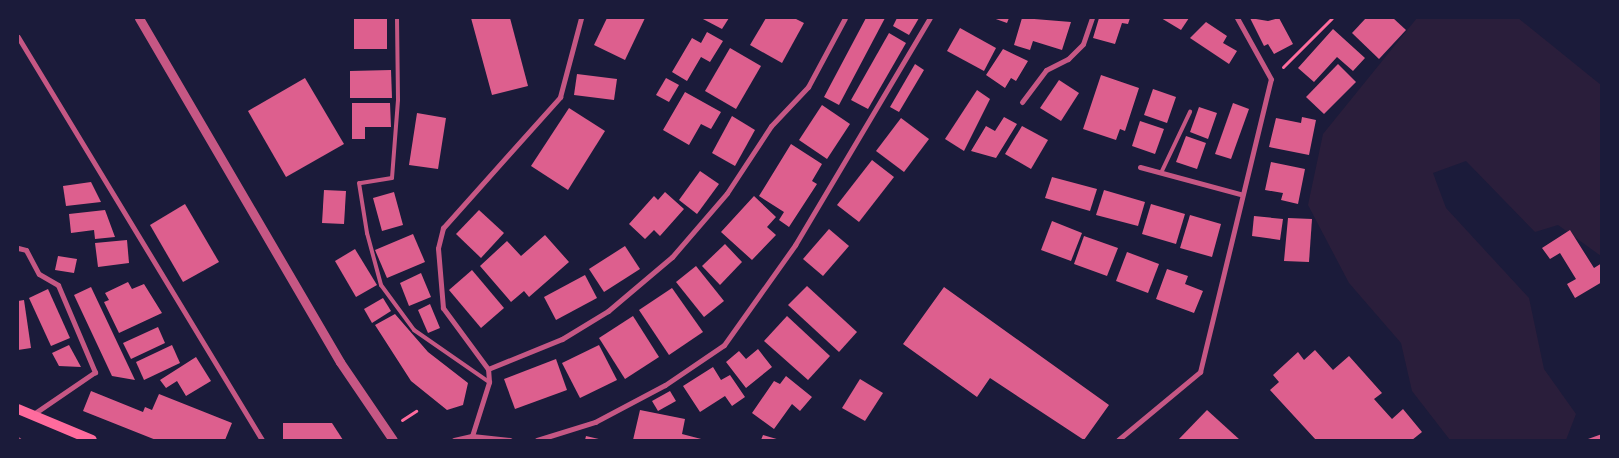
<!DOCTYPE html>
<style>
body{margin:0}
#map{position:relative;width:1619px;height:458px;overflow:hidden;background:#1b1b3a;font-family:Manrope,sans-serif}
div>[style]{position:absolute}
.green>*{inset:0;background:#2a1e3b}
.building>*{inset:0;background:#dd5f8e}
.path>*{height:3px;margin:-1.5px;padding:0 1.5px;transform-origin:1.5px;border-radius:1.5px;background:#ff6b9d}
.service>*{height:4px;margin:-2px;padding:0 2px;transform-origin:2px;border-radius:2px;background:#c65784}
.minor>*{height:5px;margin:-2.5px;padding:0 2.5px;transform-origin:2.5px;border-radius:2.5px;background:#c65784}
.tertiary>*{height:9px;margin:-4.5px;padding:0 4.5px;transform-origin:4.5px;border-radius:4.5px;background:#c65784}
.secondary>*{height:10px;margin:-5px;padding:0 5px;transform-origin:5px;border-radius:5px;background:#ff6b9d}
.rail>*{height:4px;margin:-2px;padding:0 2px;transform-origin:2px;border-radius:2px;background:#a44b75}
span{translate:-50% -50%;white-space:nowrap;text-align:center;line-height:1.15;-webkit-text-stroke:4.5px #1b1b3a;paint-order:stroke}
.frame{position:absolute;inset:0;border:19px solid #1b1b3a;pointer-events:none}
</style>
<div id="map">
<div class="green">
<div style="clip-path:polygon(1417px 18px,1518px 18px,1601px 85px,1601px 256px,1558px 225px,1535px 232px,1466px 161px,1433px 173px,1446px 208px,1529px 298px,1544px 369px,1576px 414px,1566px 440px,1450px 440px,1412px 391px,1401px 343px,1349px 283px,1308px 205px,1323px 134px)"></div>
</div>
<div class="building">
<div style="clip-path:polygon(354px 18px,387px 18px,387px 49px,354px 49px)"></div>
<div style="clip-path:polygon(471px 18px,510px 18px,528px 86px,492px 95px)"></div>
<div style="clip-path:polygon(607px 18px,645px 18px,625px 60px,594px 45px)"></div>
<div style="clip-path:polygon(701px 18px,729px 18px,722px 29px)"></div>
<div style="clip-path:polygon(766px 18px,794px 18px,804px 23px,782px 63px,750px 45px)"></div>
<div style="clip-path:polygon(866px 18px,885px 18px,839px 105px,824px 97px)"></div>
<div style="clip-path:polygon(897px 18px,919px 18px,909px 35px,893px 26px)"></div>
<div style="clip-path:polygon(993px 18px,1009px 18px,1007px 23px)"></div>
<div style="clip-path:polygon(1022px 18px,1071px 22px,1062px 50px,1033px 41px,1030px 50px,1014px 45px)"></div>
<div style="clip-path:polygon(1099px 18px,1130px 18px,1128px 24px,1122px 23px,1115px 44px,1093px 38px)"></div>
<div style="clip-path:polygon(1161px 18px,1189px 18px,1181px 30px)"></div>
<div style="clip-path:polygon(1250px 18px,1268px 21px,1279px 18px,1293px 44px,1274px 54px,1268px 44px,1264px 46px)"></div>
<div style="clip-path:polygon(1366px 18px,1393px 18px,1406px 30px,1379px 59px,1352px 33px)"></div>
<div style="clip-path:polygon(1206px 22px,1227px 36px,1223px 43px,1237px 51px,1229px 64px,1190px 38px)"></div>
<div style="clip-path:polygon(960px 28px,996px 48px,984px 71px,947px 51px)"></div>
<div style="clip-path:polygon(1333px 29px,1365px 58px,1353px 71px,1337px 57px,1314px 82px,1298px 68px)"></div>
<div style="clip-path:polygon(707px 32px,723px 41px,710px 62px,701px 57px,687px 81px,672px 72px,692px 38px,701px 43px)"></div>
<div style="clip-path:polygon(889px 33px,906px 43px,868px 109px,851px 100px)"></div>
<div style="clip-path:polygon(730px 48px,761px 66px,736px 109px,705px 91px)"></div>
<div style="clip-path:polygon(1003px 49px,1028px 61px,1016px 81px,1011px 78px,1005px 88px,986px 75px)"></div>
<div style="clip-path:polygon(915px 64px,924px 70px,899px 112px,890px 107px)"></div>
<div style="clip-path:polygon(1338px 64px,1356px 82px,1324px 114px,1306px 97px)"></div>
<div style="clip-path:polygon(391px 70px,392px 98px,350px 98px,350px 71px)"></div>
<div style="clip-path:polygon(577px 74px,617px 79px,614px 100px,574px 95px)"></div>
<div style="clip-path:polygon(1101px 75px,1139px 88px,1125px 131px,1120px 129px,1116px 140px,1083px 129px)"></div>
<div style="clip-path:polygon(305px 78px,344px 144px,286px 177px,248px 111px)"></div>
<div style="clip-path:polygon(666px 78px,679px 85px,669px 102px,656px 95px)"></div>
<div style="clip-path:polygon(1059px 80px,1079px 93px,1061px 121px,1040px 108px)"></div>
<div style="clip-path:polygon(1153px 89px,1176px 97px,1167px 123px,1144px 115px)"></div>
<div style="clip-path:polygon(977px 90px,990px 99px,964px 151px,945px 139px)"></div>
<div style="clip-path:polygon(685px 92px,721px 112px,711px 129px,701px 124px,689px 145px,663px 130px)"></div>
<div style="clip-path:polygon(352px 103px,390px 103px,391px 127px,365px 127px,365px 139px,352px 139px)"></div>
<div style="clip-path:polygon(1233px 103px,1249px 109px,1231px 159px,1215px 154px)"></div>
<div style="clip-path:polygon(822px 105px,850px 124px,827px 159px,799px 140px)"></div>
<div style="clip-path:polygon(1199px 107px,1217px 113px,1208px 139px,1190px 132px)"></div>
<div style="clip-path:polygon(569px 108px,605px 131px,568px 190px,531px 166px)"></div>
<div style="clip-path:polygon(417px 113px,446px 118px,438px 169px,409px 165px)"></div>
<div style="clip-path:polygon(732px 116px,755px 130px,735px 166px,712px 153px)"></div>
<div style="clip-path:polygon(1004px 117px,1017px 124px,996px 158px,971px 151px,986px 126px,995px 131px)"></div>
<div style="clip-path:polygon(1302px 117px,1316px 120px,1309px 155px,1269px 147px,1276px 118px,1301px 123px)"></div>
<div style="clip-path:polygon(901px 118px,929px 139px,904px 172px,876px 151px)"></div>
<div style="clip-path:polygon(1140px 121px,1164px 129px,1155px 154px,1132px 146px)"></div>
<div style="clip-path:polygon(1022px 126px,1048px 140px,1031px 169px,1005px 154px)"></div>
<div style="clip-path:polygon(1186px 136px,1206px 143px,1197px 169px,1176px 162px)"></div>
<div style="clip-path:polygon(791px 144px,822px 164px,812px 181px,817px 184px,789px 227px,779px 220px,784px 212px,759px 196px)"></div>
<div style="clip-path:polygon(872px 160px,894px 177px,859px 222px,837px 205px)"></div>
<div style="clip-path:polygon(1271px 162px,1305px 169px,1298px 204px,1281px 200px,1283px 193px,1265px 190px)"></div>
<div style="clip-path:polygon(700px 171px,719px 184px,697px 214px,679px 200px)"></div>
<div style="clip-path:polygon(1052px 177px,1097px 189px,1090px 211px,1045px 198px)"></div>
<div style="clip-path:polygon(91px 182px,101px 202px,66px 206px,63px 186px)"></div>
<div style="clip-path:polygon(324px 190px,346px 191px,344px 224px,322px 223px)"></div>
<div style="clip-path:polygon(1104px 190px,1145px 202px,1138px 226px,1096px 215px)"></div>
<div style="clip-path:polygon(394px 192px,403px 225px,382px 231px,373px 198px)"></div>
<div style="clip-path:polygon(665px 192px,684px 209px,660px 236px,654px 230px,645px 239px,629px 224px,654px 196px,658px 200px)"></div>
<div style="clip-path:polygon(754px 196px,776px 217px,767px 227px,776px 235px,752px 260px,721px 232px)"></div>
<div style="clip-path:polygon(185px 204px,219px 262px,183px 282px,150px 225px)"></div>
<div style="clip-path:polygon(1151px 204px,1185px 214px,1176px 244px,1142px 234px)"></div>
<div style="clip-path:polygon(105px 210px,115px 237px,95px 239px,94px 230px,71px 233px,69px 214px)"></div>
<div style="clip-path:polygon(479px 210px,504px 233px,481px 258px,456px 234px)"></div>
<div style="clip-path:polygon(1190px 215px,1221px 224px,1212px 257px,1180px 248px)"></div>
<div style="clip-path:polygon(1254px 216px,1283px 219px,1280px 240px,1252px 236px)"></div>
<div style="clip-path:polygon(1288px 218px,1312px 219px,1309px 262px,1284px 261px)"></div>
<div style="clip-path:polygon(1052px 221px,1082px 233px,1071px 261px,1041px 250px)"></div>
<div style="clip-path:polygon(829px 229px,849px 246px,823px 276px,803px 259px)"></div>
<div style="clip-path:polygon(1570px 230px,1594px 268px,1602px 263px,1602px 282px,1575px 298px,1567px 284px,1576px 279px,1560px 253px,1550px 259px,1542px 248px)"></div>
<div style="clip-path:polygon(413px 234px,425px 262px,387px 278px,375px 250px)"></div>
<div style="clip-path:polygon(545px 235px,569px 262px,529px 297px,524px 291px,511px 302px,480px 266px,507px 241px,521px 256px)"></div>
<div style="clip-path:polygon(1084px 236px,1118px 248px,1107px 276px,1074px 264px)"></div>
<div style="clip-path:polygon(127px 240px,129px 263px,98px 267px,95px 243px)"></div>
<div style="clip-path:polygon(725px 244px,742px 262px,720px 285px,702px 266px)"></div>
<div style="clip-path:polygon(625px 246px,640px 269px,604px 292px,589px 269px)"></div>
<div style="clip-path:polygon(355px 249px,377px 285px,356px 297px,335px 261px)"></div>
<div style="clip-path:polygon(1127px 252px,1159px 264px,1148px 293px,1116px 281px)"></div>
<div style="clip-path:polygon(58px 256px,77px 259px,74px 273px,55px 270px)"></div>
<div style="clip-path:polygon(696px 266px,724px 301px,704px 317px,676px 282px)"></div>
<div style="clip-path:polygon(1167px 269px,1188px 276px,1185px 284px,1203px 291px,1194px 313px,1156px 299px)"></div>
<div style="clip-path:polygon(472px 270px,504px 308px,481px 328px,449px 290px)"></div>
<div style="clip-path:polygon(421px 273px,431px 297px,409px 306px,400px 283px)"></div>
<div style="clip-path:polygon(585px 275px,597px 298px,556px 320px,544px 297px)"></div>
<div style="clip-path:polygon(128px 282px,132px 289px,144px 284px,162px 313px,119px 333px,104px 302px,109px 300px,105px 293px)"></div>
<div style="clip-path:polygon(807px 286px,857px 332px,839px 352px,788px 305px)"></div>
<div style="clip-path:polygon(91px 287px,135px 380px,112px 376px,74px 295px)"></div>
<div style="clip-path:polygon(944px 287px,1109px 405px,1084px 440px,990px 378px,977px 397px,903px 344px)"></div>
<div style="clip-path:polygon(672px 288px,703px 332px,669px 355px,639px 310px)"></div>
<div style="clip-path:polygon(48px 289px,70px 338px,51px 346px,29px 298px)"></div>
<div style="clip-path:polygon(383px 298px,391px 311px,372px 323px,364px 309px)"></div>
<div style="clip-path:polygon(24px 300px,31px 348px,18px 350px,18px 301px)"></div>
<div style="clip-path:polygon(430px 304px,440px 328px,428px 333px,418px 310px)"></div>
<div style="clip-path:polygon(395px 314px,428px 352px,468px 383px,463px 405px,447px 410px,411px 381px,375px 325px)"></div>
<div style="clip-path:polygon(633px 316px,659px 357px,625px 379px,599px 338px)"></div>
<div style="clip-path:polygon(787px 316px,830px 356px,808px 380px,764px 341px)"></div>
<div style="clip-path:polygon(158px 327px,165px 343px,131px 359px,123px 343px)"></div>
<div style="clip-path:polygon(69px 345px,81px 367px,59px 366px,52px 353px)"></div>
<div style="clip-path:polygon(172px 345px,180px 363px,144px 380px,136px 362px)"></div>
<div style="clip-path:polygon(599px 345px,617px 380px,580px 398px,562px 363px)"></div>
<div style="clip-path:polygon(758px 349px,772px 367px,746px 388px,726px 362px,739px 351px,746px 359px)"></div>
<div style="clip-path:polygon(1315px 350px,1333px 370px,1349px 356px,1382px 393px,1374px 399px,1392px 419px,1403px 409px,1422px 432px,1412px 440px,1316px 440px,1270px 390px,1279px 382px,1273px 375px,1298px 352px,1304px 360px)"></div>
<div style="clip-path:polygon(196px 357px,211px 381px,186px 396px,177px 381px,166px 388px,160px 380px)"></div>
<div style="clip-path:polygon(556px 359px,567px 390px,515px 409px,504px 379px)"></div>
<div style="clip-path:polygon(713px 367px,721px 380px,730px 375px,745px 397px,732px 406px,725px 396px,700px 412px,683px 386px)"></div>
<div style="clip-path:polygon(786px 376px,812px 397px,800px 411px,792px 404px,774px 429px,752px 413px,774px 381px,780px 384px)"></div>
<div style="clip-path:polygon(860px 379px,883px 393px,865px 421px,842px 408px)"></div>
<div style="clip-path:polygon(91px 391px,143px 412px,145px 407px,152px 410px,159px 394px,232px 423px,225px 440px,156px 440px,83px 411px)"></div>
<div style="clip-path:polygon(670px 391px,676px 401px,658px 411px,652px 401px)"></div>
<div style="clip-path:polygon(640px 410px,685px 419px,682px 434px,705px 440px,633px 440px)"></div>
<div style="clip-path:polygon(1207px 410px,1240px 440px,1178px 440px)"></div>
<div style="clip-path:polygon(283px 423px,332px 423px,343px 440px,283px 440px)"></div>
<div style="clip-path:polygon(1602px 434px,1602px 440px,1588px 440px,1588px 439px)"></div>
<div style="clip-path:polygon(763px 435px,780px 440px,761px 440px)"></div>
<div style="clip-path:polygon(586px 436px,603px 440px,585px 440px)"></div>
</div>
<div class="path">
<div style="left:1283px;top:67px;width:69px;rotate:-45deg"></div>
<div style="left:402px;top:420px;width:17px;rotate:-33deg"></div>
</div>
<div class="service">
<div style="left:397px;top:18px;width:82px;rotate:89.3deg"></div>
<div style="left:398px;top:100px;width:78px;rotate:94.4deg"></div>
<div style="left:392px;top:178px;width:33px;rotate:171deg"></div>
<div style="left:359px;top:183px;width:51px;rotate:80.9deg"></div>
<div style="left:367px;top:233px;width:54px;rotate:74.9deg"></div>
<div style="left:381px;top:285px;width:56px;rotate:53.7deg"></div>
<div style="left:414px;top:330px;width:91px;rotate:34.7deg"></div>
<div style="left:1161px;top:173px;width:68px;rotate:-64.6deg"></div>
</div>
<div class="minor">
<div style="left:18px;top:37px;width:471px;rotate:58.8deg"></div>
<div style="left:1022px;top:102px;width:40px;rotate:-53deg"></div>
<div style="left:1046px;top:70px;width:25px;rotate:-27deg"></div>
<div style="left:1068px;top:59px;width:21px;rotate:-45deg"></div>
<div style="left:1083px;top:44px;width:28px;rotate:-71deg"></div>
<div style="left:1140px;top:167px;width:104px;rotate:15.1deg"></div>
<div style="left:18px;top:248px;width:8px;rotate:14deg"></div>
<div style="left:26px;top:250px;width:27px;rotate:62deg"></div>
<div style="left:39px;top:274px;width:22px;rotate:30deg"></div>
<div style="left:58px;top:285px;width:95px;rotate:67deg"></div>
<div style="left:95px;top:372px;width:76px;rotate:145.7deg"></div>
<div style="left:488px;top:369px;width:80px;rotate:-22.1deg"></div>
<div style="left:562px;top:339px;width:54px;rotate:-31.3deg"></div>
<div style="left:608px;top:311px;width:84px;rotate:-40.2deg"></div>
<div style="left:672px;top:257px;width:84px;rotate:-49.3deg"></div>
<div style="left:727px;top:193px;width:80px;rotate:-56.7deg"></div>
<div style="left:771px;top:126px;width:54px;rotate:-46.5deg"></div>
<div style="left:808px;top:87px;width:78px;rotate:-61.8deg"></div>
<div style="left:472px;top:436px;width:57px;rotate:-72.5deg"></div>
<div style="left:489px;top:382px;width:13px;rotate:-94deg"></div>
<div style="left:488px;top:369px;width:76px;rotate:-126.4deg"></div>
<div style="left:443px;top:308px;width:60px;rotate:-94.8deg"></div>
<div style="left:438px;top:248px;width:21px;rotate:-76deg"></div>
<div style="left:443px;top:228px;width:176px;rotate:-48.2deg"></div>
<div style="left:560px;top:97px;width:82px;rotate:-75.1deg"></div>
<div style="left:454px;top:440px;width:18px;rotate:-13deg"></div>
<div style="left:472px;top:436px;width:38px;rotate:6deg"></div>
<div style="left:537px;top:440px;width:61px;rotate:-17.2deg"></div>
<div style="left:595px;top:422px;width:79px;rotate:-27.9deg"></div>
<div style="left:665px;top:385px;width:71px;rotate:-34.1deg"></div>
<div style="left:724px;top:345px;width:123px;rotate:-54.6deg"></div>
<div style="left:795px;top:245px;width:264px;rotate:-59.3deg"></div>
<div style="left:1118px;top:440px;width:107px;rotate:-39.7deg"></div>
<div style="left:1200px;top:372px;width:301px;rotate:-76.4deg"></div>
<div style="left:1271px;top:79px;width:70px;rotate:-119.1deg"></div>
</div>
<div class="tertiary">
<div style="left:139px;top:18px;width:398px;rotate:59.7deg"></div>
<div style="left:340px;top:362px;width:94px;rotate:55.8deg"></div>
</div>
<div class="secondary">
<div style="left:18px;top:409px;width:80px;rotate:22.7deg"></div>
</div>
<div class="rail">
<div style="left:18px;top:439px;width:2px;rotate:27deg"></div>
</div>
<div class="frame"></div>
</div>
